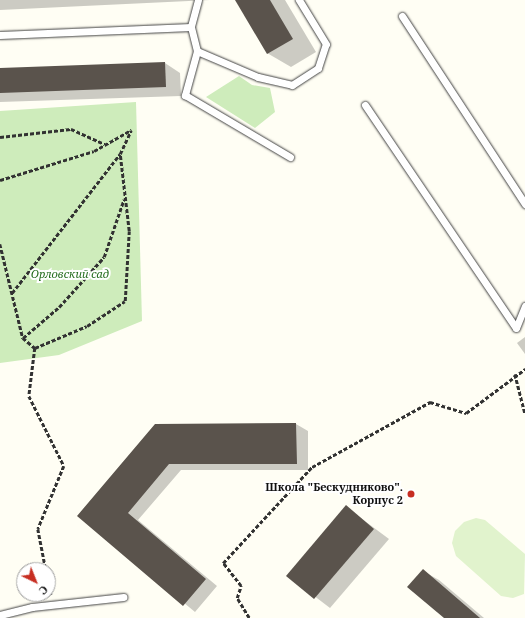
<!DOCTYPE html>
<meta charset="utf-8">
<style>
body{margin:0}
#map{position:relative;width:525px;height:618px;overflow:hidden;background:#fffef4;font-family:"Noto Serif",serif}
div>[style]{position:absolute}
.green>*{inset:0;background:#ceecbb}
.pitch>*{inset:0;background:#e1f3cd}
.shadow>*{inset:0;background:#0003}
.building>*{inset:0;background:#5a534c}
.path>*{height:2.5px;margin-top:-1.25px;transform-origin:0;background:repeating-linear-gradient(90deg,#323232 0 4px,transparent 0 6px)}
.roads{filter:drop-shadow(0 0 1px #434343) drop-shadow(0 0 1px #434343)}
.lane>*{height:7px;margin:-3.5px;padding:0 3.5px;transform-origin:3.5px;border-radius:3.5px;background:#fff}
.dots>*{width:11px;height:11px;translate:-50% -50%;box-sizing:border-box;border:2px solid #fff;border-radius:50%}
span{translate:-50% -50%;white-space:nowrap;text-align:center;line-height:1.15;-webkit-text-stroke:4px #fff;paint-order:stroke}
.park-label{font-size:11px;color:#246c1d;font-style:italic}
.poi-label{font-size:11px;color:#101010;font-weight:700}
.right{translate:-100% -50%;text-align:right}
.north{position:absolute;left:16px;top:562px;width:40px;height:40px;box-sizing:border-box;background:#fff;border:1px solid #9f9f9f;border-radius:50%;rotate:137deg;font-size:11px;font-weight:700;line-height:16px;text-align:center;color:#101010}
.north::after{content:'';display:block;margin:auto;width:14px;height:18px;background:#c72e22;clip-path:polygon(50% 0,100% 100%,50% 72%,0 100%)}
</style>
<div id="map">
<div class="green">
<div style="clip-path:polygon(239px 76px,252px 85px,270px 88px,275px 112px,255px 128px,206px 97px)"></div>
<div style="clip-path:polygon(136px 102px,142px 321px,59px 355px,0 363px,0 111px)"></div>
</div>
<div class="pitch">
<div style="clip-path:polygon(476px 518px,485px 520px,525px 554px,524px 594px,513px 598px,501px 596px,456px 556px,452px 543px,455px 531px,464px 522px)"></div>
</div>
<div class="shadow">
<div style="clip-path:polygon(0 0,210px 0,0 10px)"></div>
<div style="clip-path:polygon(236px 0,285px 0,316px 52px,291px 67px,267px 53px)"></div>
<div style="clip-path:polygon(165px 63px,180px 73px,181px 96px,0 102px,0 69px)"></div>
<div style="clip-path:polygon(525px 337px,525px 354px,517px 343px)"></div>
<div style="clip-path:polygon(296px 424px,308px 431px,308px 470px,181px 470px,138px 520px,217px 586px,195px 612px,79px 516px,156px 425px)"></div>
<div style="clip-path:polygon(346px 507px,389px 539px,330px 608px,288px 576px)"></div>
<div style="clip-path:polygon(423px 571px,439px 580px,484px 618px,445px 618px)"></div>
</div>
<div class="building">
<div style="clip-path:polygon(235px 0,270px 0,293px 39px,267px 54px)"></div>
<div style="clip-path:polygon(165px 62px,166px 87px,0 93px,0 68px)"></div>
<div style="clip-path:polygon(296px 423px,297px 464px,169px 464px,128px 513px,206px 579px,183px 606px,77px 516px,155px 424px)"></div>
<div style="clip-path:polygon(346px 505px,374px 529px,314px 599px,286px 576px)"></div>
<div style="clip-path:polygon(423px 569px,480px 618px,444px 618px,407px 587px)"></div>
</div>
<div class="path">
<div style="left:0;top:137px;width:71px;rotate:-6.4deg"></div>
<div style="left:71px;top:129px;width:37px;rotate:24deg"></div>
<div style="left:0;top:180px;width:98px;rotate:-17.1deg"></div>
<div style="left:94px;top:151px;width:43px;rotate:-29.6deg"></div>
<div style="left:0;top:244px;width:97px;rotate:76.3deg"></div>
<div style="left:23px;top:338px;width:16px;rotate:40deg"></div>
<div style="left:35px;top:348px;width:56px;rotate:-22.9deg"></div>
<div style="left:87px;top:326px;width:45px;rotate:-33.3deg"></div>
<div style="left:125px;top:301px;width:70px;rotate:-86.7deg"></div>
<div style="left:129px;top:231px;width:78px;rotate:-96.7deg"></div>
<div style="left:12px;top:293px;width:176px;rotate:-52.2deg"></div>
<div style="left:120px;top:154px;width:26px;rotate:-65deg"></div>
<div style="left:23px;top:338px;width:48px;rotate:-40.7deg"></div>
<div style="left:59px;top:307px;width:67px;rotate:-48deg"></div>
<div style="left:104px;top:257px;width:61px;rotate:-71deg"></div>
<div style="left:35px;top:348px;width:48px;rotate:97.1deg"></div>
<div style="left:29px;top:396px;width:78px;rotate:63.4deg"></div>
<div style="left:64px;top:466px;width:68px;rotate:112.4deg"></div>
<div style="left:38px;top:529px;width:42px;rotate:79deg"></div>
<div style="left:515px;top:374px;width:40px;rotate:75.6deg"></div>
<div style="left:48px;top:579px;width:16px;rotate:79deg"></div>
<div style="left:249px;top:618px;width:23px;rotate:-121deg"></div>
<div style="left:237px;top:598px;width:13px;rotate:-72deg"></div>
<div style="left:241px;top:586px;width:29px;rotate:-128deg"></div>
<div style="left:223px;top:563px;width:131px;rotate:-47.2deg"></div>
<div style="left:312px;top:467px;width:135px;rotate:-28.8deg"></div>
<div style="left:430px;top:402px;width:38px;rotate:17deg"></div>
<div style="left:466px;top:413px;width:74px;rotate:-36.7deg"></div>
</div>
<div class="roads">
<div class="lane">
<div style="left:198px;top:0;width:28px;rotate:105deg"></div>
<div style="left:191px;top:27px;width:25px;rotate:76deg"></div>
<div style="left:197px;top:51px;width:46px;rotate:105.3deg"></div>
<div style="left:185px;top:95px;width:122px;rotate:30.6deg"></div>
<div style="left:402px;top:16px;width:225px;rotate:56.8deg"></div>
<div style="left:0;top:35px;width:191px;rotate:-2.4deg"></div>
<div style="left:197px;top:51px;width:66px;rotate:23.1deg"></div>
<div style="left:258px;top:77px;width:35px;rotate:13deg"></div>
<div style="left:292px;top:85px;width:31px;rotate:-33deg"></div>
<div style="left:318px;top:68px;width:25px;rotate:-72deg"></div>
<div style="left:326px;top:44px;width:52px;rotate:-121.5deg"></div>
<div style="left:365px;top:105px;width:269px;rotate:55.9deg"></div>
<div style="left:516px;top:328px;width:24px;rotate:-68deg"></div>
<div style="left:0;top:615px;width:33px;rotate:-14deg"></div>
<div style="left:32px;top:607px;width:92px;rotate:-6.3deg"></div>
</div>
</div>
<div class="dots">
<div style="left:411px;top:494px;background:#c72e22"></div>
</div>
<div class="park-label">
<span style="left:70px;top:274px">Орловский сад</span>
</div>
<div class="poi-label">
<span class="right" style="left:403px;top:494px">Школа "Бескудниково".<br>Корпус 2</span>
</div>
<div class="north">С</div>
</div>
